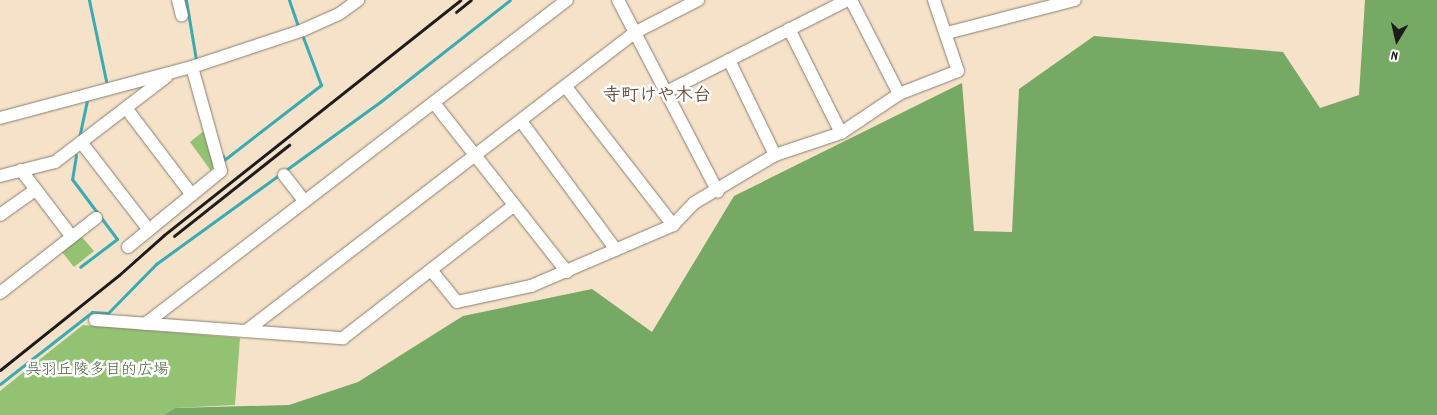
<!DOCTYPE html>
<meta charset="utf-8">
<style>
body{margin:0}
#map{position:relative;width:1437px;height:415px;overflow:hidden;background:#f5e2c8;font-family:Dekko,"Klee One",sans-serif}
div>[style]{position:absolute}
.green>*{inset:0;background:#93c372}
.forest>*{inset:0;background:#76a964}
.stream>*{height:3px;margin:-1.5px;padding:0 1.5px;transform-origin:1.5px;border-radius:1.5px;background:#39abb2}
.roads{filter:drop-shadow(0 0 1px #887f72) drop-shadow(0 0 1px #887f72)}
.minor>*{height:12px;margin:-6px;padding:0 6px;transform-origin:6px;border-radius:6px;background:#fff}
.rail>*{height:3px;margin:-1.5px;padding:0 1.5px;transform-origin:1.5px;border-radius:1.5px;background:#1c1c1c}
span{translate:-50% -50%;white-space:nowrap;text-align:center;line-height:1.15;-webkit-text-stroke:5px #fff;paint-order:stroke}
.park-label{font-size:16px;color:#4c5f3e}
.neighbourhood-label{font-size:18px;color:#664d3c;font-weight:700}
.north{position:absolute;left:1372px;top:15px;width:50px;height:50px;-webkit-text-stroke:4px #fff;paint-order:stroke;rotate:189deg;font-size:14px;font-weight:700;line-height:20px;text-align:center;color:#1c1c1c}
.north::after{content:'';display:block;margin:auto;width:18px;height:22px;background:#1c1c1c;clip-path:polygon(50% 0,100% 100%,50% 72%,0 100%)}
</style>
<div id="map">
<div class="green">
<div style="clip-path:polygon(205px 130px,215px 162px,211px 171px,190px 142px)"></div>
<div style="clip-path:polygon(81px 236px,94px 251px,74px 267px,62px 252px)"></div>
<div style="clip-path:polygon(83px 325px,240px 338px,235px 405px,175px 408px,164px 415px,0 415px,0 391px)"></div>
</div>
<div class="forest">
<div style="clip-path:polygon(1365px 0,1437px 0,1437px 415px,164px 415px,175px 408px,289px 405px,358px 382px,463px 316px,592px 289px,652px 332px,734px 196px,962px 83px,974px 231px,1012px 232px,1019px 89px,1094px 36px,1283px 52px,1320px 108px,1359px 95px)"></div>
</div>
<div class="stream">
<div style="left:89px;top:0;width:83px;rotate:78.1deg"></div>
<div style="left:186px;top:0;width:61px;rotate:80.5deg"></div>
<div style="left:289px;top:0;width:28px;rotate:71deg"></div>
<div style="left:79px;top:138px;width:39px;rotate:-78deg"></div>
<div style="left:76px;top:155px;width:24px;rotate:99deg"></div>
<div style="left:72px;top:179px;width:75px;rotate:53.1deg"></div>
<div style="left:117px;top:239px;width:46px;rotate:142.9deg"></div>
<div style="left:223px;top:156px;width:4px;rotate:76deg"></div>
<div style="left:224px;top:160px;width:123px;rotate:-37.7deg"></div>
<div style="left:321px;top:85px;width:51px;rotate:-110.6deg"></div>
<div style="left:0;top:384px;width:117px;rotate:-38deg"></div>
<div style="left:92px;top:312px;width:16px;rotate:4deg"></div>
<div style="left:108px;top:313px;width:69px;rotate:-45.6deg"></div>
<div style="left:156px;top:264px;width:276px;rotate:-35.9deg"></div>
<div style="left:380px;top:102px;width:165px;rotate:-38.1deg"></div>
</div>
<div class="roads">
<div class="minor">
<div style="left:178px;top:0;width:16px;rotate:76deg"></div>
<div style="left:618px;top:0;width:216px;rotate:62.5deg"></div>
<div style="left:851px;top:0;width:106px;rotate:62.9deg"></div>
<div style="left:789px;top:29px;width:116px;rotate:63.4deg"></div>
<div style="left:947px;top:33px;width:132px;rotate:-14.5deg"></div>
<div style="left:729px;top:60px;width:106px;rotate:64.2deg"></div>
<div style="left:566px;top:87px;width:175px;rotate:52.2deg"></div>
<div style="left:668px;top:91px;width:201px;rotate:-26.9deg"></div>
<div style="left:434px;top:103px;width:215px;rotate:51.8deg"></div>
<div style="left:126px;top:108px;width:109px;rotate:52.8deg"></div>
<div style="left:0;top:118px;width:199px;rotate:-14.9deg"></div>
<div style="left:192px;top:67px;width:117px;rotate:-18.4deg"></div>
<div style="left:303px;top:30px;width:39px;rotate:-24deg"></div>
<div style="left:339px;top:14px;width:24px;rotate:-36deg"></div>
<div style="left:521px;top:121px;width:160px;rotate:53.6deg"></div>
<div style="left:81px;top:142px;width:111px;rotate:52.3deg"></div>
<div style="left:21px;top:170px;width:84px;rotate:52.7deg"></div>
<div style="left:284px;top:175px;width:33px;rotate:52deg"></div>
<div style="left:0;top:176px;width:57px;rotate:-14.3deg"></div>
<div style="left:55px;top:162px;width:140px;rotate:-37.4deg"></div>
<div style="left:0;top:215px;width:43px;rotate:-35.5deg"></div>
<div style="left:128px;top:247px;width:120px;rotate:-39.3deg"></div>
<div style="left:221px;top:171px;width:108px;rotate:-105.6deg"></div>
<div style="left:431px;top:270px;width:41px;rotate:50.9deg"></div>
<div style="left:457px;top:302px;width:76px;rotate:-12.2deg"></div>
<div style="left:531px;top:286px;width:155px;rotate:-23.2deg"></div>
<div style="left:673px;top:225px;width:30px;rotate:-46deg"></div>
<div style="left:694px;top:203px;width:94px;rotate:-30.7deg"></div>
<div style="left:775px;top:155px;width:70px;rotate:-18.4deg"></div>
<div style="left:841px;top:133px;width:70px;rotate:-33.9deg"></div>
<div style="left:899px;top:94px;width:63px;rotate:-21.3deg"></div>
<div style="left:958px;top:71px;width:75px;rotate:-108.7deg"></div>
<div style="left:0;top:293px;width:122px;rotate:-38deg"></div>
<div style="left:95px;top:320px;width:249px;rotate:4.2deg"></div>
<div style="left:343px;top:338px;width:215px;rotate:-37.8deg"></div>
<div style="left:145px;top:324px;width:532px;rotate:-37.52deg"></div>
<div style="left:246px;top:331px;width:491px;rotate:-37.5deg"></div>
<div style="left:636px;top:32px;width:70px;rotate:-27.3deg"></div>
</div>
</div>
<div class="rail">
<div style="left:456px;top:12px;width:19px;rotate:-39deg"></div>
<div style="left:174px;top:236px;width:147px;rotate:-38.4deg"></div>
<div style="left:0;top:370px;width:152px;rotate:-38.6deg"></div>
<div style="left:119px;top:275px;width:60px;rotate:-41.6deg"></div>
<div style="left:164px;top:235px;width:378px;rotate:-38.4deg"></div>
</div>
<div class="park-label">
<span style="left:97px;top:371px">呉羽丘陵多目的広場</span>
</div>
<div class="neighbourhood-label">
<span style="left:657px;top:97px">寺町けや木台</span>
</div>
<div class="north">N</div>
</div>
